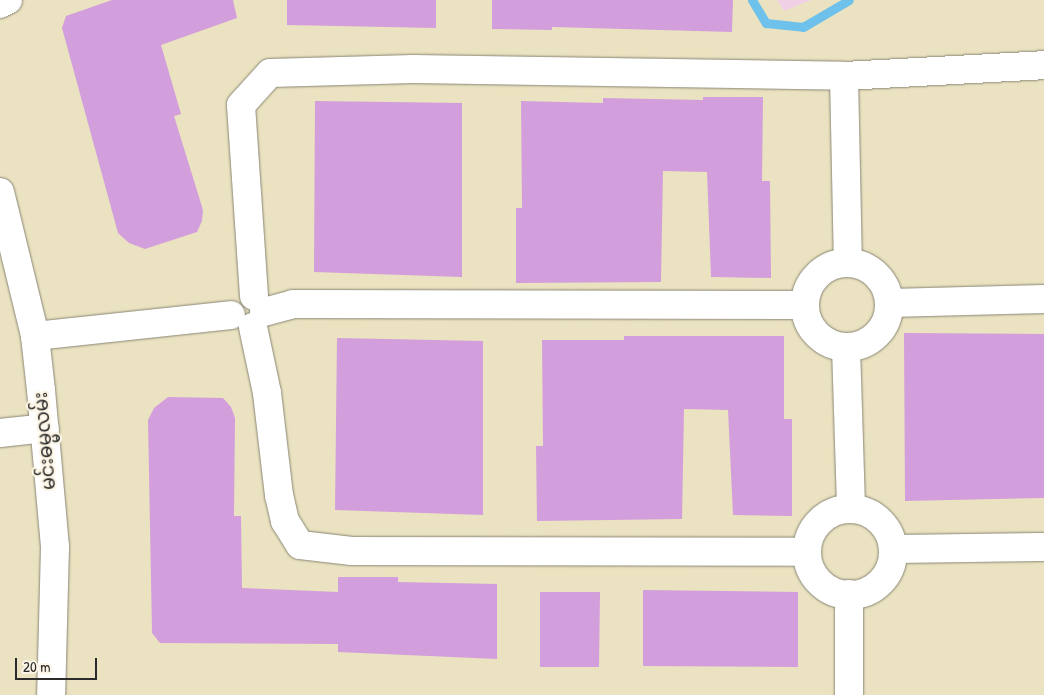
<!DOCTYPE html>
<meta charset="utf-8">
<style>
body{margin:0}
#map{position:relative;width:1044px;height:695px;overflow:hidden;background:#eae2c0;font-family:"Patrick Hand","Noto Sans Myanmar",sans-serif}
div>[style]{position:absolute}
.built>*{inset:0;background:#f0d0e4}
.stream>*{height:9px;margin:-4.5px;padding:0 4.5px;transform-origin:4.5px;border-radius:4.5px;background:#6ec1ea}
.building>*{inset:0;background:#d39edc}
.roads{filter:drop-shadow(0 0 1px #8a8676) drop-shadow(0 0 1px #8a8676)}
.minor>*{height:28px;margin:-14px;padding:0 14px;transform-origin:14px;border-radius:14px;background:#fff}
.minor>.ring{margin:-14px;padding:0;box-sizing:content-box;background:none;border:28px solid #fff;border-radius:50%}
.major>*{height:28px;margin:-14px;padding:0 14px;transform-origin:14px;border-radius:14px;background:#fff}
span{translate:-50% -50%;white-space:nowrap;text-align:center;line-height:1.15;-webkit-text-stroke:4.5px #fcf5e5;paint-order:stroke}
.street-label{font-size:19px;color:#2b2b2b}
.scale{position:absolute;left:15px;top:658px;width:82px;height:22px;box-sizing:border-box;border:2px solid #2b2b2b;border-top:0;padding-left:6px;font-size:15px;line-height:18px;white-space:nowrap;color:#2b2b2b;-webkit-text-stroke:4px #fcf5e5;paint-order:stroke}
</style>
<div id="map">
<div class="built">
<div style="clip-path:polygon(777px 0,811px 0,784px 11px)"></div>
</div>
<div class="stream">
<div style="left:752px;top:0;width:27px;rotate:59deg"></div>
<div style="left:766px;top:23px;width:37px;rotate:6deg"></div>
<div style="left:803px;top:27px;width:53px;rotate:-30.4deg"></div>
</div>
<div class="building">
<div style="clip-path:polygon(112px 0,233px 0,237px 18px,161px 45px,181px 114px,174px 116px,203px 210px,202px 221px,197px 232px,145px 249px,129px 243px,118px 233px,62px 28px,66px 16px)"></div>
<div style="clip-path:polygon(287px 0,436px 0,436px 28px,287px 25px)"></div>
<div style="clip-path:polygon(492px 0,733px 0,732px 32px,552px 27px,552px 30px,492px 29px)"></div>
<div style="clip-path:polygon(703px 97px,763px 97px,762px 181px,770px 181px,771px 278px,711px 277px,707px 172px,663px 171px,661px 282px,516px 283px,516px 208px,522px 208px,521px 101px,603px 103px,603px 98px,703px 100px)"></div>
<div style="clip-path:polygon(315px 101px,462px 103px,462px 277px,314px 272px)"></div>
<div style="clip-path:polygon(904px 333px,1044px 334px,1044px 498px,905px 501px)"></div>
<div style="clip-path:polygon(624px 336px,784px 336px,784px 419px,792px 419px,792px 516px,733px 515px,728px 410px,684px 409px,682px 519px,537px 521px,536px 446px,543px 446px,542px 340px,624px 340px)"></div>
<div style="clip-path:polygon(337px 338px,483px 341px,483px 515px,335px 510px)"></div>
<div style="clip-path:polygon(168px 397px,223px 398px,231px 407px,235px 418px,234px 516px,241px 516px,242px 588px,338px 592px,338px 577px,398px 577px,398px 582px,497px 584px,497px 659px,338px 652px,338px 644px,160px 643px,152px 633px,148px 420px,154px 408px)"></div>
<div style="clip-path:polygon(643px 590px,798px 592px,798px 667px,643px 666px)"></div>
<div style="clip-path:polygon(540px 592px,600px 592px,599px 667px,540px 667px)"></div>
</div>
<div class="roads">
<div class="minor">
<div style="left:0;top:4px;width:9px;rotate:-27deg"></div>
<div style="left:844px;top:76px;width:200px;rotate:-3.1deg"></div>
<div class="ring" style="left:805px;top:263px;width:56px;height:56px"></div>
<div style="left:254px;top:296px;width:191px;rotate:-93.9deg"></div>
<div style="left:241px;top:105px;width:43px;rotate:-47.8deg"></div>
<div style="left:270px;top:73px;width:143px;rotate:-1.6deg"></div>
<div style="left:413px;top:69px;width:431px;rotate:0.9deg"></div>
<div style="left:844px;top:76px;width:186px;rotate:88.8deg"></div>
<div style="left:890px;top:303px;width:154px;rotate:-1.5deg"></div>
<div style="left:264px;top:312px;width:30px;rotate:-15deg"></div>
<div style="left:293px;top:304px;width:511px;rotate:0.11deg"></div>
<div style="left:253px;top:327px;width:67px;rotate:78deg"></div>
<div style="left:267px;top:393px;width:103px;rotate:83.3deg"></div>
<div style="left:279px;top:495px;width:27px;rotate:77deg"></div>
<div style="left:285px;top:521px;width:28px;rotate:58deg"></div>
<div style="left:300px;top:545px;width:52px;rotate:6.6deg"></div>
<div style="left:352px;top:551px;width:455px;rotate:0.1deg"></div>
<div style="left:35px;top:336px;width:197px;rotate:-6.1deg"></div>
<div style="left:846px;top:347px;width:162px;rotate:88.2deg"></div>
<div style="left:0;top:433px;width:45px;rotate:-6.3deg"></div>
<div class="ring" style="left:807px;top:509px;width:58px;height:58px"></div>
<div style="left:893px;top:549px;width:151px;rotate:-0.8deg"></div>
<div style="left:849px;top:695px;width:101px;rotate:-90deg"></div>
</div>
<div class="major">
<div style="left:0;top:192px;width:148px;rotate:76.3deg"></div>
<div style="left:35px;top:336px;width:54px;rotate:83.7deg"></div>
<div style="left:41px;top:390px;width:158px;rotate:84.9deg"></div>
<div style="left:55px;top:547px;width:148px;rotate:91.5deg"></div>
</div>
</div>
<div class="street-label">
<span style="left:45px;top:441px;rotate:-95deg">မင်းဓမ္မလမ်း</span>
</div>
<div class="scale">20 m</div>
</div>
